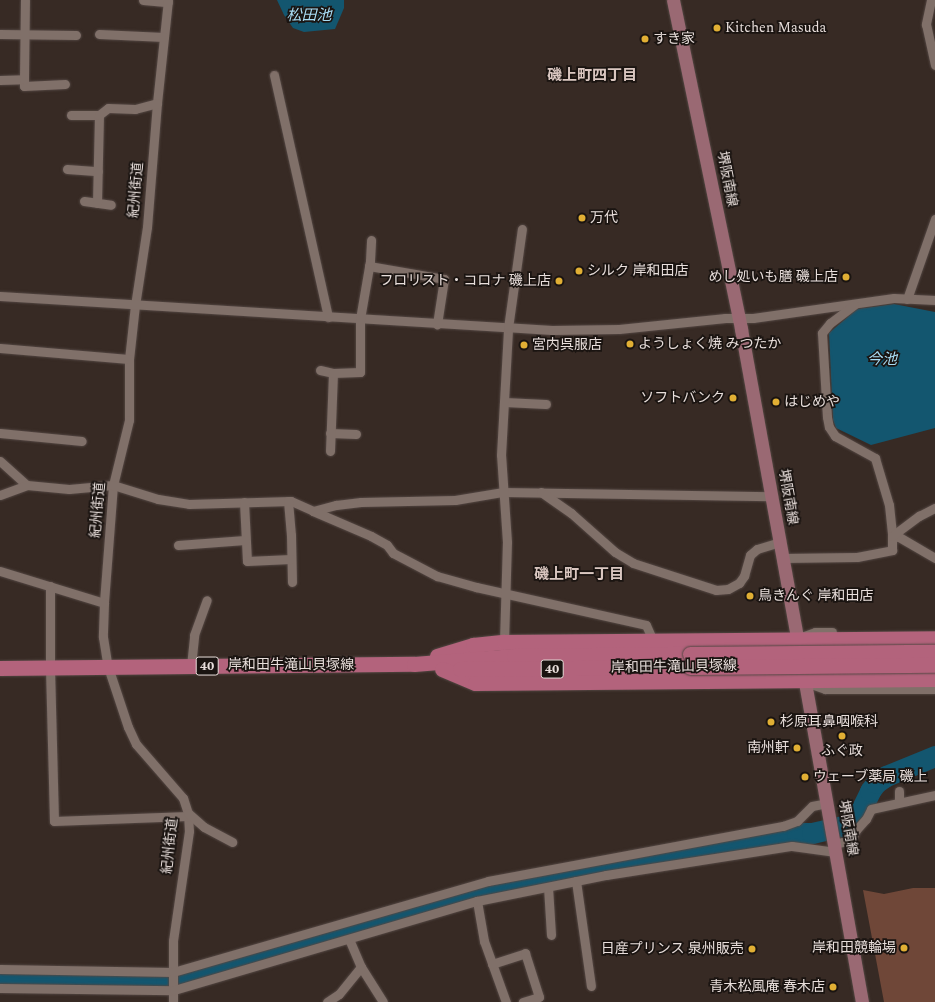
<!DOCTYPE html>
<meta charset="utf-8">
<style>
body{margin:0}
#map{position:relative;width:935px;height:1002px;overflow:hidden;background:#372a24;font-family:Spectral,"Noto Sans JP",serif}
div>[style]{position:absolute}
.green>*{inset:0;background:#6f4738}
.water>*{inset:0;background:#13566f}
.river>*{height:21px;margin:-10.5px;padding:0 10.5px;transform-origin:10.5px;border-radius:10.5px;background:#13566f}
.roads{filter:drop-shadow(0 0 1px #534743) drop-shadow(0 0 1px #534743)}
.street>*{height:9px;margin:-4.5px;padding:0 4.5px;transform-origin:4.5px;border-radius:4.5px;background:#807069}
.secondary>*{height:13px;margin:-6.5px;padding:0 6.5px;transform-origin:6.5px;border-radius:6.5px;background:#9a6973}
.primary>*{height:15px;margin:-7.5px;padding:0 7.5px;transform-origin:7.5px;border-radius:7.5px;background:#b3637c}
.bridges{filter:drop-shadow(0 0 1px #534743) drop-shadow(0 0 1px #534743)}
.primary-bridge>*{height:15px;margin:-7.5px;padding:0 7.5px;transform-origin:7.5px;border-radius:7.5px;background:#b3637c}
.dots>*{width:11px;height:11px;translate:-50% -50%;box-sizing:border-box;border:2px solid #1a1411;border-radius:50%}
span{translate:-50% -50%;white-space:nowrap;text-align:center;line-height:1.15;-webkit-text-stroke:3.5px #1a1411;paint-order:stroke}
.shield-label span{padding:1px 3px;background:#1a1411;border:1px solid;border-radius:3px;-webkit-text-stroke-width:0}
.shield-label{font-size:13px;color:#e8dedb;font-weight:700}
.poi-label{font-size:14px;color:#e8dedb}
.left{translate:0 -50%;text-align:left}
.right{translate:-100% -50%;text-align:right}
.street-label{font-size:14px;color:#e8dedb}
.water-label{font-size:15px;color:#a9ddf5;font-style:italic}
.neighbourhood-label{font-size:15px;color:#dac7c1;font-weight:700}
</style>
<div id="map">
<div class="green">
<div style="clip-path:polygon(913px 888px,935px 888px,935px 1002px,884px 1002px,863px 890px,884px 894px)"></div>
</div>
<div class="water">
<div style="clip-path:polygon(277px 0,344px 0,344px 8px,335px 29px,304px 32px,293px 28px,284px 15px)"></div>
<div style="clip-path:polygon(894px 304px,935px 312px,935px 428px,871px 445px,836px 428px,833px 420px,829px 333px,857px 309px)"></div>
</div>
<div class="river">
<div style="left:0;top:978px;width:166px;rotate:1.4deg"></div>
<div style="left:166px;top:982px;width:18px;rotate:-6deg"></div>
<div style="left:184px;top:980px;width:327px;rotate:-16.5deg"></div>
<div style="left:498px;top:887px;width:304px;rotate:-10.2deg"></div>
<div style="left:797px;top:833px;width:15px"></div>
<div style="left:812px;top:833px;width:35px;rotate:-13deg"></div>
<div style="left:846px;top:825px;width:15px;rotate:-37deg"></div>
<div style="left:858px;top:816px;width:28px;rotate:-64deg"></div>
<div style="left:870px;top:791px;width:10px;rotate:-53deg"></div>
<div style="left:876px;top:783px;width:12px;rotate:-35deg"></div>
<div style="left:886px;top:776px;width:53px;rotate:-22.2deg"></div>
</div>
<div class="roads">
<div class="street">
<div style="left:143px;top:0;width:25px;rotate:5deg"></div>
<div style="left:168px;top:0;width:104px;rotate:96.1deg"></div>
<div style="left:157px;top:103px;width:124px;rotate:94.6deg"></div>
<div style="left:147px;top:227px;width:79px;rotate:98.7deg"></div>
<div style="left:135px;top:305px;width:54px;rotate:96.3deg"></div>
<div style="left:129px;top:359px;width:61px;rotate:90deg"></div>
<div style="left:129px;top:420px;width:67px;rotate:103.8deg"></div>
<div style="left:113px;top:485px;width:118px;rotate:94.4deg"></div>
<div style="left:104px;top:603px;width:34px;rotate:92deg"></div>
<div style="left:103px;top:637px;width:30px;rotate:81deg"></div>
<div style="left:108px;top:667px;width:63px;rotate:71.6deg"></div>
<div style="left:128px;top:727px;width:19px;rotate:65deg"></div>
<div style="left:136px;top:744px;width:72px;rotate:49deg"></div>
<div style="left:183px;top:798px;width:16px;rotate:72deg"></div>
<div style="left:188px;top:813px;width:18px;rotate:87deg"></div>
<div style="left:189px;top:831px;width:111px;rotate:98.3deg"></div>
<div style="left:173px;top:941px;width:61px;rotate:90deg"></div>
<div style="left:931px;top:0;width:25px;rotate:102deg"></div>
<div style="left:926px;top:24px;width:42px;rotate:77.6deg"></div>
<div style="left:0;top:34px;width:76px;rotate:0.8deg"></div>
<div style="left:99px;top:34px;width:65px;rotate:2.6deg"></div>
<div style="left:274px;top:75px;width:248px;rotate:77.4deg"></div>
<div style="left:24px;top:79px;width:7px;rotate:90deg"></div>
<div style="left:24px;top:86px;width:41px;rotate:-2.8deg"></div>
<div style="left:0;top:80px;width:24px;rotate:-2deg"></div>
<div style="left:24px;top:79px;width:79px;rotate:-89.3deg"></div>
<div style="left:71px;top:115px;width:28px"></div>
<div style="left:67px;top:169px;width:31px;rotate:4deg"></div>
<div style="left:84px;top:201px;width:27px;rotate:8deg"></div>
<div style="left:97px;top:203px;width:88px;rotate:-88.7deg"></div>
<div style="left:99px;top:115px;width:11px;rotate:-38deg"></div>
<div style="left:108px;top:108px;width:27px;rotate:2deg"></div>
<div style="left:135px;top:109px;width:23px;rotate:-15deg"></div>
<div style="left:369px;top:266px;width:76px;rotate:9.8deg"></div>
<div style="left:444px;top:279px;width:46px;rotate:98.8deg"></div>
<div style="left:0;top:296px;width:553px;rotate:3.52deg"></div>
<div style="left:552px;top:330px;width:67px;rotate:-0.9deg"></div>
<div style="left:619px;top:329px;width:107px;rotate:-5.9deg"></div>
<div style="left:725px;top:318px;width:28px"></div>
<div style="left:753px;top:318px;width:142px;rotate:-8.1deg"></div>
<div style="left:894px;top:298px;width:41px;rotate:2.8deg"></div>
<div style="left:907px;top:299px;width:85px;rotate:-70.7deg"></div>
<div style="left:854px;top:305px;width:30px;rotate:143deg"></div>
<div style="left:830px;top:323px;width:13px;rotate:129deg"></div>
<div style="left:822px;top:333px;width:84px;rotate:86.6deg"></div>
<div style="left:827px;top:417px;width:10px;rotate:79deg"></div>
<div style="left:829px;top:427px;width:11px;rotate:56deg"></div>
<div style="left:835px;top:436px;width:46px;rotate:28.8deg"></div>
<div style="left:875px;top:458px;width:49px;rotate:73.4deg"></div>
<div style="left:889px;top:505px;width:31px;rotate:84deg"></div>
<div style="left:892px;top:536px;width:7px;rotate:8deg"></div>
<div style="left:899px;top:537px;width:42px;rotate:30.3deg"></div>
<div style="left:0;top:348px;width:129px;rotate:4.9deg"></div>
<div style="left:320px;top:370px;width:13px;rotate:13deg"></div>
<div style="left:504px;top:402px;width:42px;rotate:2.7deg"></div>
<div style="left:0;top:433px;width:82px;rotate:5.6deg"></div>
<div style="left:330px;top:433px;width:26px;rotate:2deg"></div>
<div style="left:330px;top:451px;width:78px;rotate:-87.8deg"></div>
<div style="left:333px;top:373px;width:27px;rotate:-2deg"></div>
<div style="left:360px;top:372px;width:53px;rotate:-90deg"></div>
<div style="left:360px;top:319px;width:59px;rotate:-80.2deg"></div>
<div style="left:370px;top:261px;width:21px;rotate:-87deg"></div>
<div style="left:0;top:461px;width:36px;rotate:42deg"></div>
<div style="left:27px;top:485px;width:42px;rotate:5.4deg"></div>
<div style="left:69px;top:489px;width:44px;rotate:-5.2deg"></div>
<div style="left:113px;top:485px;width:47px;rotate:17.3deg"></div>
<div style="left:158px;top:499px;width:31px;rotate:9deg"></div>
<div style="left:189px;top:504px;width:102px;rotate:-1.7deg"></div>
<div style="left:291px;top:501px;width:24px;rotate:24deg"></div>
<div style="left:313px;top:511px;width:24px;rotate:-15deg"></div>
<div style="left:336px;top:505px;width:25px;rotate:-7deg"></div>
<div style="left:361px;top:502px;width:94px;rotate:-1.2deg"></div>
<div style="left:455px;top:500px;width:49px;rotate:-9.5deg"></div>
<div style="left:503px;top:492px;width:268px;rotate:0.9deg"></div>
<div style="left:541px;top:492px;width:37px;rotate:35deg"></div>
<div style="left:571px;top:513px;width:59px;rotate:41.6deg"></div>
<div style="left:615px;top:552px;width:21px;rotate:31deg"></div>
<div style="left:633px;top:563px;width:87px;rotate:18deg"></div>
<div style="left:716px;top:590px;width:12px;rotate:-5deg"></div>
<div style="left:728px;top:589px;width:13px;rotate:-29deg"></div>
<div style="left:739px;top:583px;width:9px;rotate:-54deg"></div>
<div style="left:744px;top:576px;width:22px;rotate:-74deg"></div>
<div style="left:750px;top:555px;width:9px;rotate:-41deg"></div>
<div style="left:757px;top:549px;width:24px;rotate:-17deg"></div>
<div style="left:0;top:495px;width:29px;rotate:-20deg"></div>
<div style="left:288px;top:501px;width:34px;rotate:85deg"></div>
<div style="left:291px;top:535px;width:47px;rotate:88.8deg"></div>
<div style="left:244px;top:502px;width:59px;rotate:87.1deg"></div>
<div style="left:247px;top:561px;width:44px;rotate:-2.6deg"></div>
<div style="left:313px;top:511px;width:63px;rotate:23.3deg"></div>
<div style="left:371px;top:536px;width:18px;rotate:29deg"></div>
<div style="left:387px;top:545px;width:10px;rotate:53deg"></div>
<div style="left:393px;top:553px;width:50px;rotate:27.6deg"></div>
<div style="left:437px;top:576px;width:41px;rotate:15.8deg"></div>
<div style="left:476px;top:587px;width:174px;rotate:12.6deg"></div>
<div style="left:646px;top:625px;width:17px;rotate:66deg"></div>
<div style="left:178px;top:545px;width:67px;rotate:-4.3deg"></div>
<div style="left:782px;top:558px;width:75px;rotate:-0.8deg"></div>
<div style="left:857px;top:557px;width:36px;rotate:-11deg"></div>
<div style="left:892px;top:550px;width:14px;rotate:-90deg"></div>
<div style="left:892px;top:536px;width:34px;rotate:-37deg"></div>
<div style="left:919px;top:516px;width:18px;rotate:-27deg"></div>
<div style="left:0;top:571px;width:109px;rotate:17.1deg"></div>
<div style="left:50px;top:586px;width:82px;rotate:90deg"></div>
<div style="left:50px;top:668px;width:153px;rotate:88.5deg"></div>
<div style="left:54px;top:821px;width:134px;rotate:-2.1deg"></div>
<div style="left:804px;top:636px;width:12px;rotate:-20deg"></div>
<div style="left:815px;top:632px;width:17px"></div>
<div style="left:504px;top:642px;width:100px;rotate:-88.3deg"></div>
<div style="left:507px;top:542px;width:87px;rotate:-93.9deg"></div>
<div style="left:501px;top:455px;width:127px;rotate:-86.8deg"></div>
<div style="left:508px;top:328px;width:100px;rotate:-82deg"></div>
<div style="left:191px;top:666px;width:31px;rotate:-84deg"></div>
<div style="left:194px;top:635px;width:37px;rotate:-70deg"></div>
<div style="left:811px;top:684px;width:15px;rotate:20deg"></div>
<div style="left:825px;top:689px;width:110px"></div>
<div style="left:899px;top:791px;width:11px;rotate:90deg"></div>
<div style="left:188px;top:813px;width:21px;rotate:41deg"></div>
<div style="left:204px;top:827px;width:32px;rotate:28deg"></div>
<div style="left:834px;top:844px;width:17px;rotate:-13deg"></div>
<div style="left:851px;top:840px;width:11px;rotate:-63deg"></div>
<div style="left:856px;top:830px;width:15px;rotate:-48deg"></div>
<div style="left:866px;top:819px;width:11px;rotate:-63deg"></div>
<div style="left:871px;top:809px;width:66px;rotate:-12.3deg"></div>
<div style="left:576px;top:881px;width:106px;rotate:81.9deg"></div>
<div style="left:548px;top:887px;width:48px;rotate:86.4deg"></div>
<div style="left:477px;top:901px;width:41px;rotate:80.1deg"></div>
<div style="left:484px;top:941px;width:65px;rotate:70.2deg"></div>
<div style="left:349px;top:939px;width:30px;rotate:67deg"></div>
<div style="left:361px;top:967px;width:41px;rotate:57.8deg"></div>
<div style="left:492px;top:964px;width:35px;rotate:-18deg"></div>
<div style="left:525px;top:953px;width:46px;rotate:72.3deg"></div>
<div style="left:539px;top:997px;width:17px;rotate:163deg"></div>
<div style="left:0;top:969px;width:173px;rotate:1deg"></div>
<div style="left:173px;top:972px;width:328px;rotate:-16.1deg"></div>
<div style="left:488px;top:881px;width:300px;rotate:-10.6deg"></div>
<div style="left:783px;top:826px;width:15px;rotate:-20deg"></div>
<div style="left:797px;top:821px;width:21px;rotate:-45deg"></div>
<div style="left:812px;top:806px;width:15px;rotate:-11deg"></div>
<div style="left:0;top:988px;width:174px;rotate:0.7deg"></div>
<div style="left:174px;top:990px;width:316px;rotate:-16.4deg"></div>
<div style="left:477px;top:901px;width:132px;rotate:-11.4deg"></div>
<div style="left:606px;top:875px;width:188px;rotate:-8.9deg"></div>
<div style="left:792px;top:846px;width:44px;rotate:7.8deg"></div>
<div style="left:327px;top:1002px;width:14px;rotate:-34deg"></div>
<div style="left:339px;top:994px;width:35px;rotate:-51deg"></div>
</div>
<div class="secondary">
<div style="left:673px;top:0;width:336px;rotate:78.3deg"></div>
<div style="left:741px;top:329px;width:324px;rotate:79.7deg"></div>
<div style="left:803px;top:671px;width:336px;rotate:79.9deg"></div>
</div>
<div class="primary">
<div style="left:437px;top:656px;width:38px;rotate:-17deg"></div>
<div style="left:473px;top:645px;width:31px;rotate:-6deg"></div>
<div style="left:504px;top:642px;width:431px;rotate:-0.5deg"></div>
<div style="left:0;top:668px;width:414px;rotate:-0.6deg"></div>
<div style="left:414px;top:664px;width:100px;rotate:-4.6deg"></div>
<div style="left:514px;top:656px;width:176px;rotate:-0.7deg"></div>
<div style="left:442px;top:669px;width:36px;rotate:23deg"></div>
<div style="left:475px;top:683px;width:460px;rotate:-0.5deg"></div>
<div style="left:460px;top:669px;width:230px;rotate:-0.5deg"></div>
</div>
</div>
<div class="bridges">
<div class="primary-bridge">
<div style="left:690px;top:654px;width:245px;rotate:-0.5deg"></div>
<div style="left:690px;top:667px;width:245px;rotate:-0.5deg"></div>
</div>
</div>
<div class="dots">
<div style="left:717px;top:28px;background:#e1af34"></div>
<div style="left:645px;top:39px;background:#e1af34"></div>
<div style="left:582px;top:218px;background:#e1af34"></div>
<div style="left:579px;top:271px;background:#e1af34"></div>
<div style="left:846px;top:277px;background:#e1af34"></div>
<div style="left:559px;top:281px;background:#e1af34"></div>
<div style="left:630px;top:344px;background:#e1af34"></div>
<div style="left:524px;top:345px;background:#e1af34"></div>
<div style="left:733px;top:398px;background:#e1af34"></div>
<div style="left:776px;top:402px;background:#e1af34"></div>
<div style="left:750px;top:596px;background:#e1af34"></div>
<div style="left:771px;top:722px;background:#e1af34"></div>
<div style="left:842px;top:736px;background:#e1af34"></div>
<div style="left:797px;top:748px;background:#e1af34"></div>
<div style="left:805px;top:777px;background:#e1af34"></div>
<div style="left:904px;top:948px;background:#e1af34"></div>
<div style="left:752px;top:949px;background:#e1af34"></div>
<div style="left:833px;top:987px;background:#e1af34"></div>
</div>
<div class="shield-label">
<span style="left:207px;top:666px">40</span>
<span style="left:552px;top:669px">40</span>
</div>
<div class="poi-label">
<span class="left" style="left:725px;top:28px">Kitchen Masuda</span>
<span class="left" style="left:653px;top:39px">すき家</span>
<span class="left" style="left:590px;top:218px">万代</span>
<span class="left" style="left:587px;top:271px">シルク 岸和田店</span>
<span class="right" style="left:838px;top:277px">めし処いも膳 磯上店</span>
<span class="right" style="left:551px;top:281px">フロリスト・コロナ 磯上店</span>
<span class="left" style="left:638px;top:344px">ようしょく焼 みつたか</span>
<span class="left" style="left:532px;top:345px">宮内呉服店</span>
<span class="right" style="left:725px;top:398px">ソフトバンク</span>
<span class="left" style="left:784px;top:402px">はじめや</span>
<span class="left" style="left:758px;top:596px">鳥きんぐ 岸和田店</span>
<span class="left" style="left:780px;top:722px">杉原耳鼻咽喉科</span>
<span class="right" style="left:789px;top:748px">南州軒</span>
<span style="left:842px;top:751px">ふぐ政</span>
<span class="left" style="left:813px;top:777px">ウェーブ薬局 磯上</span>
<span class="right" style="left:896px;top:948px">岸和田競輪場</span>
<span class="right" style="left:744px;top:949px">日産プリンス 泉州販売</span>
<span class="right" style="left:825px;top:987px">青木松風庵 春木店</span>
</div>
<div class="street-label">
<span style="left:727px;top:179px;rotate:79deg">堺阪南線</span>
<span style="left:136px;top:190px;rotate:-85deg">紀州街道</span>
<span style="left:788px;top:497px;rotate:80deg">堺阪南線</span>
<span style="left:98px;top:510px;rotate:-85deg">紀州街道</span>
<span style="left:291px;top:665px">岸和田牛滝山貝塚線</span>
<span style="left:674px;top:667px;rotate:-1deg">岸和田牛滝山貝塚線</span>
<span style="left:848px;top:828px;rotate:80deg">堺阪南線</span>
<span style="left:170px;top:846px;rotate:-84deg">紀州街道</span>
</div>
<div class="water-label">
<span style="left:309px;top:16px">松田池</span>
<span style="left:882px;top:360px">今池</span>
</div>
<div class="neighbourhood-label">
<span style="left:592px;top:76px">磯上町四丁目</span>
<span style="left:579px;top:575px">磯上町一丁目</span>
</div>
</div>
